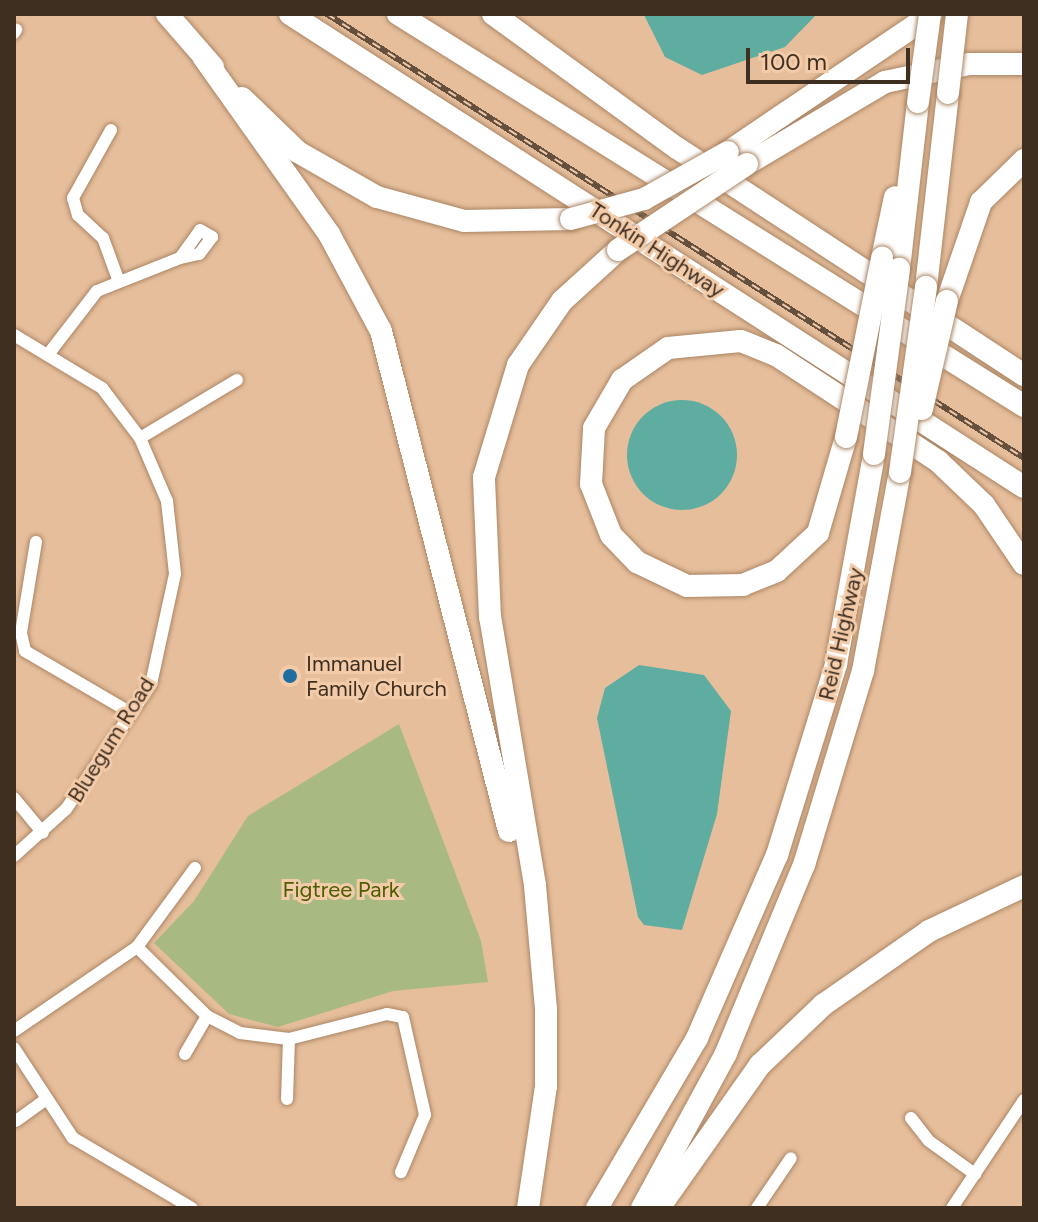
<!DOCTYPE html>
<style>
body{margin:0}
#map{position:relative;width:1038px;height:1222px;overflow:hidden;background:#e6be9c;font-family:Figtree,sans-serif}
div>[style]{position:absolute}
.green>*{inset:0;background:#a8ba81}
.water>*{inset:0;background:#5eada0}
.round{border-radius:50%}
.roads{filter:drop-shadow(0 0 2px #ab8665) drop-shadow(0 0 2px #ab8665)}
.minor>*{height:12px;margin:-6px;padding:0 6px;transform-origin:6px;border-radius:6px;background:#fff}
.motorway>*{height:22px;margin:-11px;padding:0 11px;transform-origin:11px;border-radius:11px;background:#fff}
.rail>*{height:6px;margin-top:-3px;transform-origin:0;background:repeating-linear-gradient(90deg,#f3cba9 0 9px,#64503d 0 18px);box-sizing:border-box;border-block:2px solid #64503d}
.bridges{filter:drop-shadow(0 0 2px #ab8665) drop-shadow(0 0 2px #ab8665)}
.motorway-bridge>*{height:22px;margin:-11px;padding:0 11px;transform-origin:11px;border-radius:11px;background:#fff}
.dots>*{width:22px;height:22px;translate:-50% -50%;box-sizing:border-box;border:4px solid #f3cba9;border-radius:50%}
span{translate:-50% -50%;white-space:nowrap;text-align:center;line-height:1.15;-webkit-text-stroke:6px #f3cba9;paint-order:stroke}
.street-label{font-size:22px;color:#3e2f21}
.poi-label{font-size:22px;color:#3e2f21}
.left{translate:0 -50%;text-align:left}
.park-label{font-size:22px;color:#4a5e00}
.frame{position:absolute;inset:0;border:16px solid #3e2f21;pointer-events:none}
.scale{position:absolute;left:746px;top:48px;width:164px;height:36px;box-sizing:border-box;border:4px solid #3e2f21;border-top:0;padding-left:10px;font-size:24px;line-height:28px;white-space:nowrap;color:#3e2f21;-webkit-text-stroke:6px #f3cba9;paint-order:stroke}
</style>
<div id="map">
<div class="green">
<div style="clip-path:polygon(399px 724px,481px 941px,488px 982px,393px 991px,278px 1027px,229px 1014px,154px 943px,194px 901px,248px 816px)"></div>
</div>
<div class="water">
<div style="clip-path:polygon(817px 14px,785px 47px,702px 75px,665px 57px,644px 15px)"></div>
<div class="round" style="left:627px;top:400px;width:110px;height:110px"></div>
<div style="clip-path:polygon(639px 665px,704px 675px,731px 711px,717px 814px,682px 930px,644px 925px,638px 917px,597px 718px,605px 688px)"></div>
</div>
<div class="roads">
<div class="minor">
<div style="left:14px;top:33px;width:4px;rotate:-56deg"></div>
<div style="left:111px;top:130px;width:78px;rotate:119.2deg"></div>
<div style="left:73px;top:198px;width:18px;rotate:74deg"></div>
<div style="left:78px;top:215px;width:34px;rotate:43deg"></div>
<div style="left:103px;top:238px;width:44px;rotate:69.9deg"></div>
<div style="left:14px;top:335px;width:103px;rotate:31.1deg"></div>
<div style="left:102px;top:388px;width:63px;rotate:52.8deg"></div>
<div style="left:140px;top:438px;width:69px;rotate:66.8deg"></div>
<div style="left:167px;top:501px;width:73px;rotate:83.7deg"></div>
<div style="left:175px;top:574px;width:113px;rotate:102.3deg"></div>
<div style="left:151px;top:684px;width:151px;rotate:124.2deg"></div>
<div style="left:66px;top:809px;width:70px;rotate:137.9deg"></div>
<div style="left:50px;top:352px;width:77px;rotate:-52.4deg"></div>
<div style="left:97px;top:291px;width:89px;rotate:-21.7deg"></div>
<div style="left:180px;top:258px;width:34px;rotate:-54deg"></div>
<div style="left:200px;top:230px;width:14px;rotate:30deg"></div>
<div style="left:212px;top:237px;width:21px;rotate:127deg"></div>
<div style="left:199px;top:254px;width:19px;rotate:168deg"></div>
<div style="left:140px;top:438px;width:113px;rotate:-30.9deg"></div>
<div style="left:36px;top:542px;width:92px;rotate:99.4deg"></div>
<div style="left:21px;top:633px;width:18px;rotate:77deg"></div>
<div style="left:25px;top:651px;width:123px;rotate:30.3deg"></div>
<div style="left:14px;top:798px;width:45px;rotate:50.4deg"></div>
<div style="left:137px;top:947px;width:98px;rotate:44.6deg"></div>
<div style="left:207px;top:1016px;width:37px;rotate:27deg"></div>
<div style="left:240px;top:1033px;width:49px;rotate:7deg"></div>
<div style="left:289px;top:1039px;width:101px;rotate:-14.3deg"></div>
<div style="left:387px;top:1014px;width:16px;rotate:11deg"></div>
<div style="left:403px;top:1017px;width:100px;rotate:77.3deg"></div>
<div style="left:425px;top:1115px;width:62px;rotate:112.8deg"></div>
<div style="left:14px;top:1031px;width:149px;rotate:-34.3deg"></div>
<div style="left:137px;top:947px;width:98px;rotate:-53.7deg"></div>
<div style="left:14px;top:1048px;width:108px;rotate:56.8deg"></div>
<div style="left:73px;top:1138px;width:138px;rotate:30.5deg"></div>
<div style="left:185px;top:1054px;width:44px;rotate:-59.9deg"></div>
<div style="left:287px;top:1099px;width:60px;rotate:-88.1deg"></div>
<div style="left:911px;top:1118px;width:29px;rotate:52deg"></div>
<div style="left:929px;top:1141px;width:57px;rotate:35.7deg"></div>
<div style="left:16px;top:1121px;width:36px;rotate:-36deg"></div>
<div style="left:757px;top:1208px;width:60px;rotate:-55.8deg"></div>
<div style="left:952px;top:1208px;width:130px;rotate:-56.3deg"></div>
</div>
<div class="motorway">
<div style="left:167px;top:14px;width:70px;rotate:49deg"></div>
<div style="left:290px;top:14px;width:873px;rotate:32.8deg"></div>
<div style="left:398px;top:14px;width:739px;rotate:32.05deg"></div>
<div style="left:493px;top:14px;width:228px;rotate:36.1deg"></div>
<div style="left:677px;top:148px;width:415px;rotate:33.2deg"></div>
<div style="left:204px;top:58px;width:216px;rotate:54.6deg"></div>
<div style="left:329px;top:234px;width:110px;rotate:61.8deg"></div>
<div style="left:381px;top:331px;width:516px;rotate:75.64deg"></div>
<div style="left:242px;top:98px;width:78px;rotate:44deg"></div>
<div style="left:298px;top:152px;width:91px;rotate:29.7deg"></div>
<div style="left:377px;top:197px;width:90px;rotate:15.4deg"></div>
<div style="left:464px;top:221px;width:107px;rotate:-1.1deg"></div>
<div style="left:728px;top:152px;width:246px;rotate:-34.1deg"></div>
<div style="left:747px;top:164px;width:161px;rotate:-30.7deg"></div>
<div style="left:885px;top:82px;width:86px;rotate:-12.1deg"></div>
<div style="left:969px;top:64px;width:55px"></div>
<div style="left:882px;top:258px;width:62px;rotate:-78deg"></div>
<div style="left:899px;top:269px;width:168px;rotate:-83.5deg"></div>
<div style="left:926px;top:287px;width:195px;rotate:-83.5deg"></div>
<div style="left:947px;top:301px;width:105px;rotate:-71deg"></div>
<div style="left:981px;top:202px;width:60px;rotate:-44.3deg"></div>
<div style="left:846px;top:437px;width:100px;rotate:106.3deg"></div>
<div style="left:818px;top:533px;width:56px;rotate:137.2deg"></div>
<div style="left:777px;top:571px;width:37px;rotate:158deg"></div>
<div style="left:743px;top:585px;width:56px;rotate:179deg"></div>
<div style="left:687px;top:586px;width:55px;rotate:-154.4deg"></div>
<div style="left:637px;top:562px;width:37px;rotate:-134deg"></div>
<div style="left:611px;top:535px;width:55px;rotate:-111.4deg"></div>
<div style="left:591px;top:484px;width:56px;rotate:-86.9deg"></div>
<div style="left:594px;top:428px;width:56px;rotate:-59.7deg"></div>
<div style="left:622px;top:380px;width:56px;rotate:-34.8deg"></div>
<div style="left:668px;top:348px;width:73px;rotate:-5.5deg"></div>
<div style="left:741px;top:341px;width:38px;rotate:22deg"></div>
<div style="left:776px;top:355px;width:194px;rotate:33.2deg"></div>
<div style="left:938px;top:461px;width:64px;rotate:43.7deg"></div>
<div style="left:984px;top:505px;width:71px;rotate:55.9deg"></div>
<div style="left:528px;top:1208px;width:123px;rotate:-81.6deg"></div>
<div style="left:546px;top:1086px;width:77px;rotate:-90deg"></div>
<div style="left:546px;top:1009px;width:124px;rotate:-95.1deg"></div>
<div style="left:535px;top:885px;width:272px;rotate:-99.5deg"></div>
<div style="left:490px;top:617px;width:140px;rotate:-92.5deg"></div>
<div style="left:484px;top:477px;width:117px;rotate:-73.1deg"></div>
<div style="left:518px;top:365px;width:78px;rotate:-55.5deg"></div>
<div style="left:562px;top:301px;width:76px;rotate:-42.3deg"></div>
<div style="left:597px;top:1208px;width:197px;rotate:-59.5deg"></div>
<div style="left:697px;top:1038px;width:200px;rotate:-66.4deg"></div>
<div style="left:777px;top:855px;width:200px;rotate:-72.8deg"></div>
<div style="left:836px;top:664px;width:213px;rotate:-79.7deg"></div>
<div style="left:642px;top:1208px;width:176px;rotate:-61.5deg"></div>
<div style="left:726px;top:1053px;width:204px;rotate:-67.5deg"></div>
<div style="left:804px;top:865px;width:203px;rotate:-73.1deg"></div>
<div style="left:863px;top:671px;width:202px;rotate:-79.5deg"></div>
<div style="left:659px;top:1208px;width:175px;rotate:-54.8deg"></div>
<div style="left:760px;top:1065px;width:87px;rotate:-43.6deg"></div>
<div style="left:823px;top:1005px;width:129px;rotate:-34.9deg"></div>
<div style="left:929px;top:931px;width:105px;rotate:-25.3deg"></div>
</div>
</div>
<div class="rail">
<div style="left:327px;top:14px;width:826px;rotate:32.5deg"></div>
</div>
<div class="bridges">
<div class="motorway-bridge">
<div style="left:948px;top:93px;width:80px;rotate:-83.5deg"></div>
<div style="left:918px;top:102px;width:89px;rotate:-82.2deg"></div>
<div style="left:571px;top:219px;width:76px;rotate:-15.3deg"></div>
<div style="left:644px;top:199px;width:96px;rotate:-29.2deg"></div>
<div style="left:618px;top:250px;width:155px;rotate:-33.7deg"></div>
<div style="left:922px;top:409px;width:111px;rotate:-77deg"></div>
<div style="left:846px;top:437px;width:183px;rotate:-78.6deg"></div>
<div style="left:874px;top:454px;width:187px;rotate:-82.3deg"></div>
<div style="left:900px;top:472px;width:187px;rotate:-82deg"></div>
</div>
</div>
<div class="dots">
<div style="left:290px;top:676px;background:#206da0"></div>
</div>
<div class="street-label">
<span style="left:657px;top:250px;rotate:33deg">Tonkin Highway</span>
<span style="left:841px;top:634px;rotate:-77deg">Reid Highway</span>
<span style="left:111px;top:740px;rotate:-58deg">Bluegum Road</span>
</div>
<div class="poi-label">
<span class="left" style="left:306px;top:676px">Immanuel<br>Family Church</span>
</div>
<div class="park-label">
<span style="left:341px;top:890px">Figtree Park</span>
</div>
<div class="frame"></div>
<div class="scale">100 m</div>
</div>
